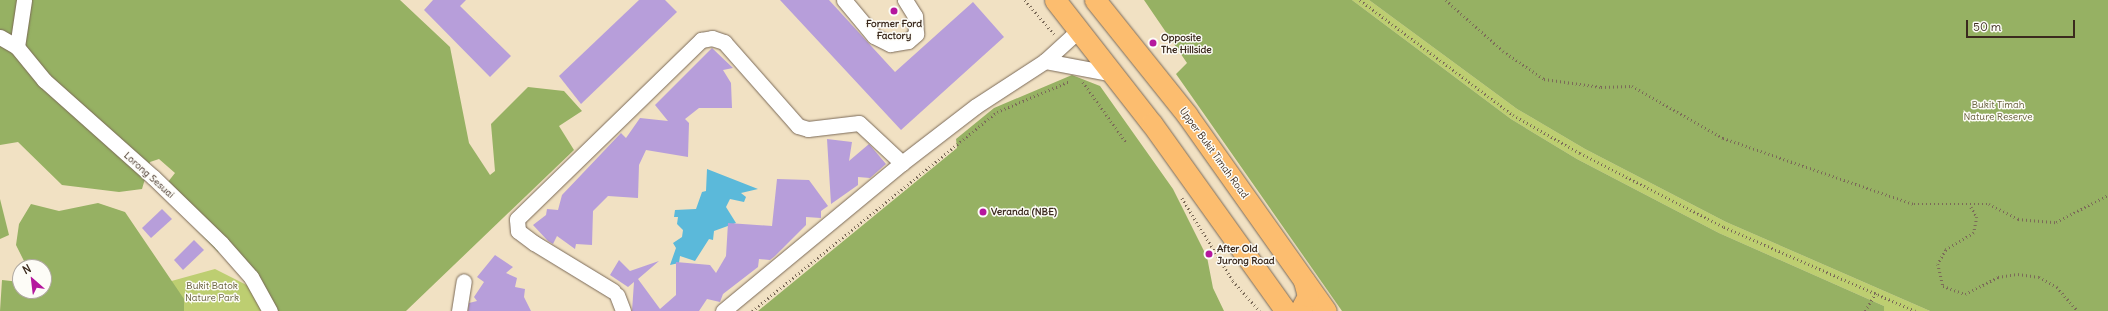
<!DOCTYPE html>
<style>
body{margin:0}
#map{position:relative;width:2108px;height:311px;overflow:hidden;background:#f1e1c3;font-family:Delius,sans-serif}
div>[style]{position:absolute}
.green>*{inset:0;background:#bdce71}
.forest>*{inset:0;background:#96b163}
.water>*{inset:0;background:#5bb9da}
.building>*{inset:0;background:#b79eda}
.path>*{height:2.5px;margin-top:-1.25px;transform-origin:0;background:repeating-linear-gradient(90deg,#7b6a58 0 1px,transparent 0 4px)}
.roads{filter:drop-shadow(0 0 1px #7b6a58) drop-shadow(0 0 1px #7b6a58)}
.minor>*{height:15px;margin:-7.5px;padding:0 7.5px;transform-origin:7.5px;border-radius:7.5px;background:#fff}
.highway>*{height:21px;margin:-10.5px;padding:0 10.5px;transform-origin:10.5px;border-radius:10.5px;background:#fcbd6f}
.dots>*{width:11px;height:11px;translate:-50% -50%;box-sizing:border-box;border:2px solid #fdfcf7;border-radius:50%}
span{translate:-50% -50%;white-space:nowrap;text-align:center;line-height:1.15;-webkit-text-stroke:3px #fdfcf7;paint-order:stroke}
.poi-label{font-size:10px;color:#3b2a1e;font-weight:700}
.left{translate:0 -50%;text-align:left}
.park-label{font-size:10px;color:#625b37}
.street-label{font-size:10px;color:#3b2a1e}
.north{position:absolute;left:12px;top:259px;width:40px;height:40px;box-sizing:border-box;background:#fdfcf7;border:1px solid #afa8a0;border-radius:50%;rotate:332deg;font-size:11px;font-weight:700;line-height:16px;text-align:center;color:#3b2a1e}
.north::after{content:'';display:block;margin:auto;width:14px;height:18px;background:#b5179e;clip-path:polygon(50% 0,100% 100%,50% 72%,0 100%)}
.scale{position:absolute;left:1966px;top:20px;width:109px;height:18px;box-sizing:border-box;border:2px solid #3b2a1e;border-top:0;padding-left:5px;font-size:12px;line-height:14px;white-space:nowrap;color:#3b2a1e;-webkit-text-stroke:3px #fdfcf7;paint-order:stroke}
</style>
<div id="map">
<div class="green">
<div style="clip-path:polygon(1352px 0,1369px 0,1517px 109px,1585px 149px,1726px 222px,1930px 311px,1884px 311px,1884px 306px,1719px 233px,1577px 159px,1511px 119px)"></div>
<div style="clip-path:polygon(215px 269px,298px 311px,114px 311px,157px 285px)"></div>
</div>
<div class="forest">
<div style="clip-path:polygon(0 0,400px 0,450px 47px,469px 143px,490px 175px,495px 171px,491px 124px,528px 87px,564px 91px,582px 111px,559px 126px,574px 150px,406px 311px,269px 311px,242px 261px,218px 252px,160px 192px,175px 173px,159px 159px,150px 162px,142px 189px,119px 192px,62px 185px,18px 142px,0 145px)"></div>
<div style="clip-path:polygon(1144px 0,1352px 0,1511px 119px,1577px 159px,1719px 233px,1884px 306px,1884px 311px,1342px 311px,1176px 74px,1187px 63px)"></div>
<div style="clip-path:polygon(1369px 0,2108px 0,2108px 311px,1930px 311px,1726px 222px,1585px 149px,1517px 109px)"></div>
<div style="clip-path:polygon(1072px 75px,1100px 86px,1173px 189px,1207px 257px,1213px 288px,1224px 311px,758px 311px,957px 148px,956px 139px,994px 108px)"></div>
<div style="clip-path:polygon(0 199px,9px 235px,0 239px)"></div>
<div style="clip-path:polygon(98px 203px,125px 212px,184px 299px,184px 311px,0 311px,2px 280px,20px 282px,20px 291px,44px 291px,44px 267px,27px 267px,16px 245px,19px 224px,31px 204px,59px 211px)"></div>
</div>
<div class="water">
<div style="clip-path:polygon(707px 169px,758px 189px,741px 193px,746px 197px,744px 202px,730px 199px,726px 207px,736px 223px,714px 231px,713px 240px,709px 239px,695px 261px,680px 256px,679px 263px,670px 265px,676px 248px,673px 243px,682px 237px,683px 230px,677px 224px,678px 217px,674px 217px,675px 210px,696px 209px,702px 192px,706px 191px)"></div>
</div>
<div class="building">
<div style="clip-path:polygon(433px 0,466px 0,460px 6px,511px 56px,490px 77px,424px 10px)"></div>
<div style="clip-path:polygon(639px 0,665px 0,677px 12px,581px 104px,559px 76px)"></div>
<div style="clip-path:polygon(780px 0,829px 0,895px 72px,973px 2px,1004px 37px,901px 130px)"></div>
<div style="clip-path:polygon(712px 48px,733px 68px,723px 70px,731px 83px,732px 108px,699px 108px,685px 119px,689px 123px,688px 157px,646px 150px,639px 165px,638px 198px,608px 196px,593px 211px,592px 245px,576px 244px,575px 249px,557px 236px,553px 244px,548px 241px,533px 225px,546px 215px,547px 209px,558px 210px,562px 195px,621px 133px,626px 138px,640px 118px,668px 121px,655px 105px)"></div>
<div style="clip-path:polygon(827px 139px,852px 142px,849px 161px,869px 144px,886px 164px,870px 178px,858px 177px,858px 185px,831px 204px)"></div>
<div style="clip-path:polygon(777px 179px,809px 180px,828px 206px,821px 211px,821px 218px,806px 217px,806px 225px,775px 256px,770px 260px,759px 259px,758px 267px,723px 294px,720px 302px,707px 299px,699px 311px,632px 311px,634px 282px,628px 287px,610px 275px,619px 260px,630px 271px,659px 261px,638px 279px,660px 309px,676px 295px,676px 262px,710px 265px,716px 273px,726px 256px,728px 223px,772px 226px)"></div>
<div style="clip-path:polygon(162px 209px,172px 219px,151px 238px,142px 228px)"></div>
<div style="clip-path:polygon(194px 240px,204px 250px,183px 270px,174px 260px)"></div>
<div style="clip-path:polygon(495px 255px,513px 267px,506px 273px,517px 278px,515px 287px,525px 289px,524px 297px,531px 311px,468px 311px,469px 303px,477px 301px,474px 297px,484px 282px,477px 277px)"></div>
</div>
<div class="path">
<div style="left:1025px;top:0;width:45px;rotate:49.5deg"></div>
<div style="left:1360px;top:0;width:191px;rotate:36.9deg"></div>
<div style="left:1513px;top:115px;width:77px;rotate:29.6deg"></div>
<div style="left:1580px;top:153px;width:162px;rotate:27.2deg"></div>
<div style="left:1724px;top:227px;width:209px;rotate:23.7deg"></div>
<div style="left:1446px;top:0;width:76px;rotate:41.8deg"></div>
<div style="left:1503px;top:51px;width:50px;rotate:34.3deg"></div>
<div style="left:1544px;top:79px;width:58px;rotate:8deg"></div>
<div style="left:1601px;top:87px;width:31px;rotate:-2deg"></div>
<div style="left:1632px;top:86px;width:105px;rotate:29.7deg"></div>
<div style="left:1723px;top:138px;width:202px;rotate:19.1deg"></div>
<div style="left:1914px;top:204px;width:75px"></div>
<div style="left:1989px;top:204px;width:33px;rotate:27deg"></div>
<div style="left:2018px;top:219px;width:38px;rotate:5deg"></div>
<div style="left:2056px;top:222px;width:59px;rotate:-27.4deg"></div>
<div style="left:1083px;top:82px;width:74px;rotate:54.4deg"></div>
<div style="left:1182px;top:198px;width:97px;rotate:58.4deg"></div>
<div style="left:1233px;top:281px;width:40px;rotate:48deg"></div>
<div style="left:1971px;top:207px;width:12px;rotate:59deg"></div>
<div style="left:1977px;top:217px;width:16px;rotate:101deg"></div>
<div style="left:1974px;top:233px;width:33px;rotate:149deg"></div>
<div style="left:1946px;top:250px;width:16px;rotate:120deg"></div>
<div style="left:1938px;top:264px;width:23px;rotate:77deg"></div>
<div style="left:1943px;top:286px;width:23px;rotate:20deg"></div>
<div style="left:1965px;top:294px;width:37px;rotate:-27deg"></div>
<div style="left:1998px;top:277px;width:20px;rotate:-9deg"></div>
<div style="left:2018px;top:274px;width:21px;rotate:8deg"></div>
<div style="left:2039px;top:277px;width:21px;rotate:29deg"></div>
<div style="left:2057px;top:287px;width:32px;rotate:49deg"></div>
<div style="left:752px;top:311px;width:316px;rotate:-39.1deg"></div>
<div style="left:997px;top:112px;width:79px;rotate:-23deg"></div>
<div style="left:1865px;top:311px;width:21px;rotate:-59deg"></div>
</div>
<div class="roads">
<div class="minor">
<div style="left:844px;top:0;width:47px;rotate:50.2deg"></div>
<div style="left:874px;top:36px;width:18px;rotate:27deg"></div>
<div style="left:890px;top:44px;width:18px;rotate:-9deg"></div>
<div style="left:908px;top:41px;width:11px;rotate:-41deg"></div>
<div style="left:916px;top:34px;width:18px;rotate:-93deg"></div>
<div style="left:915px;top:16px;width:19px;rotate:-122deg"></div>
<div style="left:0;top:37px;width:20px;rotate:30deg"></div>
<div style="left:17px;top:47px;width:43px;rotate:50.7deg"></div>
<div style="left:44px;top:80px;width:146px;rotate:41.7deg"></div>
<div style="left:153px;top:177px;width:95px;rotate:44.1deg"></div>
<div style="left:221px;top:243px;width:45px;rotate:48.6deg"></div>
<div style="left:251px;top:277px;width:39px;rotate:61deg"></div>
<div style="left:17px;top:47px;width:48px;rotate:-81.5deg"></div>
<div style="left:1045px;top:61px;width:70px;rotate:10.7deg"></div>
<div style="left:613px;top:291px;width:92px;rotate:-148.7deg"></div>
<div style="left:534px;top:243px;width:20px;rotate:-143deg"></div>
<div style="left:518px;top:231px;width:12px;rotate:-95deg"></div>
<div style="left:517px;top:219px;width:257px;rotate:-44.2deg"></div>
<div style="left:701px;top:40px;width:11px;rotate:-10deg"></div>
<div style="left:712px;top:38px;width:13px;rotate:18deg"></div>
<div style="left:724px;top:42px;width:112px;rotate:48.6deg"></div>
<div style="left:798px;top:126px;width:10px;rotate:17deg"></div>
<div style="left:808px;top:129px;width:51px;rotate:-6.7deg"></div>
<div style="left:859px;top:123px;width:59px;rotate:42.9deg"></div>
<div style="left:617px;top:295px;width:17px;rotate:69deg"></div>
<div style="left:459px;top:311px;width:30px;rotate:-81deg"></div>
<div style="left:723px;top:311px;width:232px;rotate:-39.6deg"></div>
<div style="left:902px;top:163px;width:93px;rotate:-37.6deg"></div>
<div style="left:976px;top:106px;width:82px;rotate:-33.1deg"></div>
<div style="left:1045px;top:61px;width:47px;rotate:-42.4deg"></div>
</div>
<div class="highway">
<div style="left:1055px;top:0;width:157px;rotate:52deg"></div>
<div style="left:1152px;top:124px;width:230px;rotate:54.4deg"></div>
<div style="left:1095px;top:0;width:147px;rotate:51.3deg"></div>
<div style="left:1187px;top:115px;width:240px;rotate:54.7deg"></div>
<div style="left:1300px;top:311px;width:17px;rotate:-62deg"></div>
<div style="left:1308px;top:296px;width:16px;rotate:-105deg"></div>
</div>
</div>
<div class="dots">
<div style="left:894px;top:11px;background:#b5179e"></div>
<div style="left:1153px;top:43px;background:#b5179e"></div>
<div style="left:983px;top:212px;background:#b5179e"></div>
<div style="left:1209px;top:254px;background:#b5179e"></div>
</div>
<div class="poi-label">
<span style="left:894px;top:29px">Former Ford<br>Factory</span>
<span class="left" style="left:1161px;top:43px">Opposite<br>The Hillside</span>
<span class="left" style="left:991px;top:212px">Veranda (NBE)</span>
<span class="left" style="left:1217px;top:254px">After Old<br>Jurong Road</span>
</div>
<div class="park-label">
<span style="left:1998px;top:110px">Bukit Timah<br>Nature Reserve</span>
<span style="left:212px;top:291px">Bukit Batok<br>Nature Park</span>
</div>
<div class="street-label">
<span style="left:1214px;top:153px;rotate:54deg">Upper Bukit Timah Road</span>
<span style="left:149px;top:175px;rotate:42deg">Lorong Sesuai</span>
</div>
<div class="north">N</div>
<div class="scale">50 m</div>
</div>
